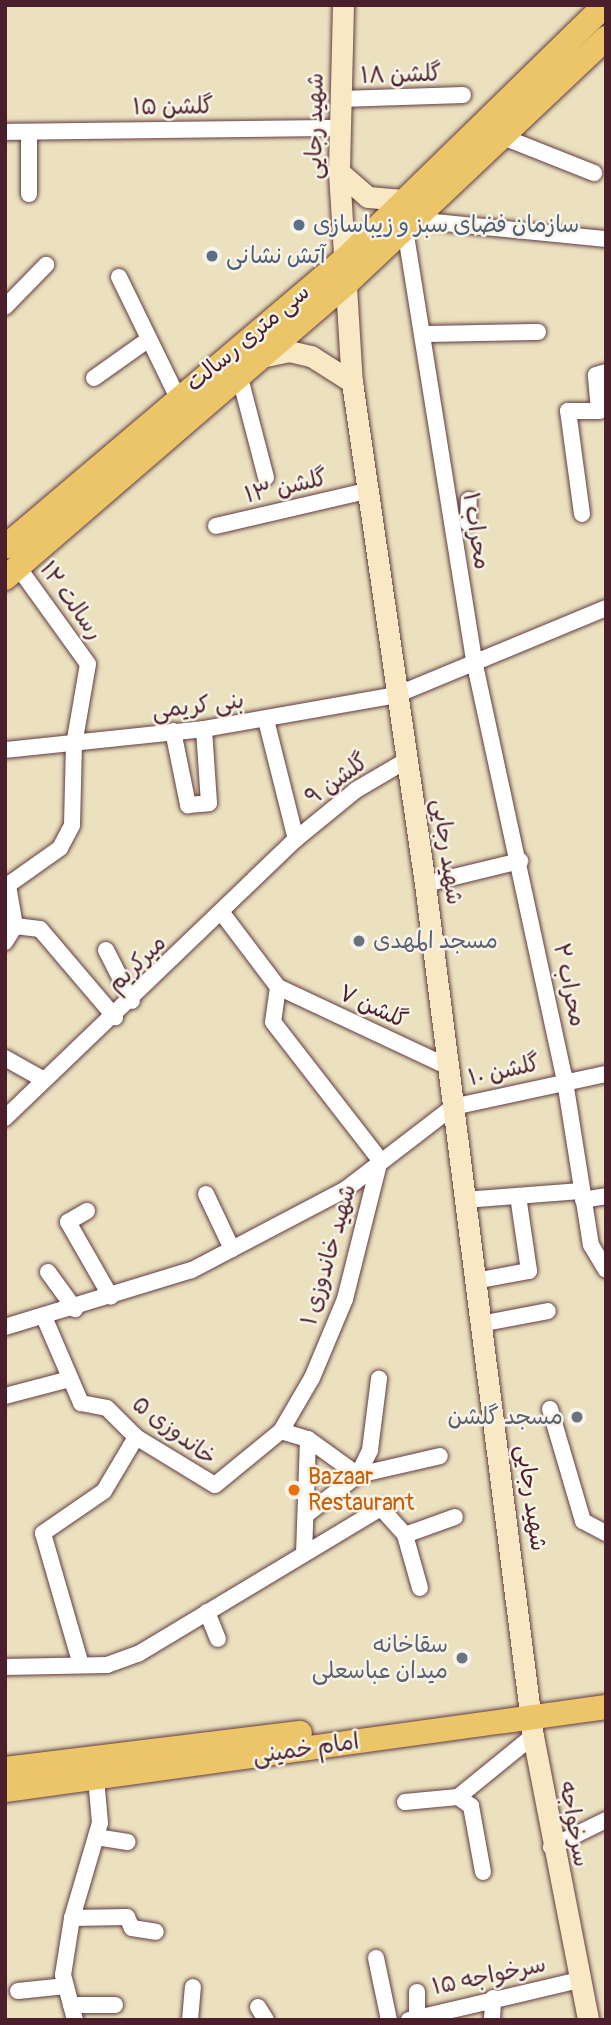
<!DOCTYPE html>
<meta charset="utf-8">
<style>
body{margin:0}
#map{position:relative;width:611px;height:2025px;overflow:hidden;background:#ebe1bf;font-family:Pangolin,"Playpen Sans Arabic",sans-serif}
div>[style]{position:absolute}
.roads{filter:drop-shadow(0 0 2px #623c41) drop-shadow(0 0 2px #623c41)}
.street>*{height:16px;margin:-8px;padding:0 8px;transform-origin:8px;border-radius:8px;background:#fff}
.secondary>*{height:21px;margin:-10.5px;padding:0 10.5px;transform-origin:10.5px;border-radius:10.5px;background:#f8e8c3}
.primary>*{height:24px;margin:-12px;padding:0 12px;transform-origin:12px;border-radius:12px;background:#edc569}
.dots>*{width:19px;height:19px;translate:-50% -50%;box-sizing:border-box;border:4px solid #f7f3e8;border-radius:50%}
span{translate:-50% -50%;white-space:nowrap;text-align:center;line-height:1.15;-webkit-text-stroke:5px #f7f3e8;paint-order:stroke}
.street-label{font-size:23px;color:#4a1f2b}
.service-label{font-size:23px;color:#4e5e75}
.left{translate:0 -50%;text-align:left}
.worship-label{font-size:23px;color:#5b616d}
.right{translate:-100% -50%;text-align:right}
.food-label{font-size:23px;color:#c56008}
.frame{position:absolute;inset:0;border:7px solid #4a1f2b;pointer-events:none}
</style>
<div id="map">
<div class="roads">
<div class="street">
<div style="left:341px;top:99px;width:122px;rotate:-1.9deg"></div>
<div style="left:5px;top:132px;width:336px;rotate:-0.7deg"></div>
<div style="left:29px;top:132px;width:62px;rotate:90deg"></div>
<div style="left:503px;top:137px;width:98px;rotate:21.6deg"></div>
<div style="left:415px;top:220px;width:192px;rotate:5.7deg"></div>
<div style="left:405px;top:229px;width:442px;rotate:80.9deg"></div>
<div style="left:475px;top:665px;width:420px;rotate:77.8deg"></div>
<div style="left:564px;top:1075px;width:172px;rotate:81deg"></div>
<div style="left:591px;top:1245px;width:29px;rotate:59deg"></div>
<div style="left:119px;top:277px;width:132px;rotate:64deg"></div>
<div style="left:5px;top:307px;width:59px;rotate:-45.7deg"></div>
<div style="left:422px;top:334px;width:116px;rotate:-1deg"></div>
<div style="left:239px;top:374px;width:107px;rotate:75.4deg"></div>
<div style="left:94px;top:378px;width:67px;rotate:-35.3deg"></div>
<div style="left:582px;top:514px;width:104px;rotate:-97.7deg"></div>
<div style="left:568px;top:411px;width:31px"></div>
<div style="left:599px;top:411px;width:36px;rotate:-95deg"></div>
<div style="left:596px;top:375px;width:10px;rotate:-17deg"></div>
<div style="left:468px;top:523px;width:23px;rotate:-88deg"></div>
<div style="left:216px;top:526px;width:155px;rotate:-13.1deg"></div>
<div style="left:266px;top:720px;width:123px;rotate:75.9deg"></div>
<div style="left:173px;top:731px;width:76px;rotate:78.5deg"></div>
<div style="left:188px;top:805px;width:21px;rotate:-5deg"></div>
<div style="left:209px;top:803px;width:74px;rotate:-93.9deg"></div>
<div style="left:5px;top:750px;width:200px;rotate:-6deg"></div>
<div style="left:204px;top:729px;width:195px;rotate:-10deg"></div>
<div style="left:396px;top:695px;width:227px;rotate:-22.5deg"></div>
<div style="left:425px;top:884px;width:98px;rotate:-13.6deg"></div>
<div style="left:222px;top:913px;width:93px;rotate:52.9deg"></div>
<div style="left:278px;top:987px;width:189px;rotate:25.1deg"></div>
<div style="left:15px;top:926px;width:25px;rotate:7deg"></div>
<div style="left:40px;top:929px;width:116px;rotate:49.6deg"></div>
<div style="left:5px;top:942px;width:19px;rotate:-58deg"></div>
<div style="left:15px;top:926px;width:42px;rotate:-99.7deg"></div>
<div style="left:8px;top:885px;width:64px;rotate:-35.4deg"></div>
<div style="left:60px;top:848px;width:26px;rotate:-62deg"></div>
<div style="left:72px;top:825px;width:80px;rotate:-88.6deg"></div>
<div style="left:74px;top:745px;width:82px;rotate:-80.2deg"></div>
<div style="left:88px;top:664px;width:120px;rotate:-125.8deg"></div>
<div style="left:106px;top:950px;width:57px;rotate:63deg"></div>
<div style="left:278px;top:987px;width:35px;rotate:98deg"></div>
<div style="left:273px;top:1022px;width:175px;rotate:52.2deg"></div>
<div style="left:5px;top:1058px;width:45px;rotate:29.4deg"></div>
<div style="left:5px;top:1118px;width:403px;rotate:-43.8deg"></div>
<div style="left:296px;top:839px;width:77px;rotate:-39.2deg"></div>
<div style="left:356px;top:790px;width:59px;rotate:-30.5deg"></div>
<div style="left:206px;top:1194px;width:61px;rotate:64.7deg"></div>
<div style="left:464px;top:1200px;width:117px;rotate:-4.4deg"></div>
<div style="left:583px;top:1200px;width:23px;rotate:-10deg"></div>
<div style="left:87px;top:1211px;width:22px;rotate:150deg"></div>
<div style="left:68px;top:1222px;width:86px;rotate:60.2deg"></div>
<div style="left:48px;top:1272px;width:46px;rotate:53.9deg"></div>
<div style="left:475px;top:1281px;width:55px;rotate:-10.5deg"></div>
<div style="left:529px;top:1271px;width:76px;rotate:-98.3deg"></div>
<div style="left:44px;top:1317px;width:94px;rotate:66.7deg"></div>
<div style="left:81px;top:1403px;width:26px;rotate:11deg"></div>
<div style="left:107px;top:1408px;width:41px;rotate:45deg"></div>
<div style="left:136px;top:1437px;width:92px;rotate:31.3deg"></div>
<div style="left:215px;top:1485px;width:85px;rotate:-39.3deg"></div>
<div style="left:281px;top:1431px;width:61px;rotate:-59.7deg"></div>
<div style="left:312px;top:1378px;width:86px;rotate:-67.3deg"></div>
<div style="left:345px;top:1299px;width:143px;rotate:-75.9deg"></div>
<div style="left:480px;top:1324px;width:69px;rotate:-10.8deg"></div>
<div style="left:5px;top:1327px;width:195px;rotate:-17deg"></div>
<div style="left:192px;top:1270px;width:174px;rotate:-27.7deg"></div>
<div style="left:346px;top:1189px;width:135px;rotate:-37.5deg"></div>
<div style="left:453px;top:1107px;width:157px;rotate:-12.2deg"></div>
<div style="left:5px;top:1396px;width:67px;rotate:-14.7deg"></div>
<div style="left:550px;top:1409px;width:117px;rotate:73.6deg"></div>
<div style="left:583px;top:1521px;width:26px;rotate:28deg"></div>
<div style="left:281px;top:1431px;width:28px;rotate:17deg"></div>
<div style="left:308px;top:1439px;width:62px;rotate:35.8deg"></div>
<div style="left:358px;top:1475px;width:28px;rotate:-64deg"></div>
<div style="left:370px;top:1450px;width:72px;rotate:-82.8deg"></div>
<div style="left:306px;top:1515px;width:66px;rotate:-37.6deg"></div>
<div style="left:358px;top:1475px;width:84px;rotate:-13deg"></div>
<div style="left:405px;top:1535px;width:53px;rotate:-19.8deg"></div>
<div style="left:304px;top:1554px;width:115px;rotate:-88deg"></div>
<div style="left:207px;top:1612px;width:29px;rotate:68deg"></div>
<div style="left:81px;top:1665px;width:137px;rotate:-106.1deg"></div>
<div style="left:43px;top:1533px;width:74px;rotate:-34.5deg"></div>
<div style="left:104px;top:1491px;width:63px;rotate:-59.3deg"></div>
<div style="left:5px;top:1667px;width:102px;rotate:-1.1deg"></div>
<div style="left:107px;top:1665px;width:33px;rotate:-20deg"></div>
<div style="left:138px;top:1654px;width:283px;rotate:-31deg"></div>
<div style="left:381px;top:1508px;width:36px;rotate:48deg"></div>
<div style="left:405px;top:1535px;width:55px;rotate:74.2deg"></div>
<div style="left:458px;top:1797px;width:16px;rotate:35deg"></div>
<div style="left:471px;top:1806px;width:67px;rotate:79.7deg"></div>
<div style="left:405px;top:1802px;width:53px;rotate:-5.4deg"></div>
<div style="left:458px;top:1797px;width:97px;rotate:-39.1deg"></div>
<div style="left:96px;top:1837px;width:32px;rotate:9deg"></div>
<div style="left:551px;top:1847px;width:61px;rotate:-26.1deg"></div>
<div style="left:72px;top:1918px;width:55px;rotate:-1deg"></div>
<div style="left:127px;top:1917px;width:12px;rotate:66deg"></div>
<div style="left:132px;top:1928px;width:24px;rotate:9deg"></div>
<div style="left:376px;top:1958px;width:63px;rotate:78.2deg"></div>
<div style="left:18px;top:1991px;width:48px;rotate:-5.9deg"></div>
<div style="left:71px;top:2005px;width:44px"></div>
<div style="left:258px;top:2007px;width:15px;rotate:58deg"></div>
<div style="left:417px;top:2017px;width:25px;rotate:-90deg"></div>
<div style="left:75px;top:2020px;width:47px;rotate:-104.9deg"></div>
<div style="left:63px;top:1975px;width:58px;rotate:-81deg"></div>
<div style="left:72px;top:1918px;width:99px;rotate:-73.6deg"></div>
<div style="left:100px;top:1823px;width:45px;rotate:-95.1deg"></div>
<div style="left:190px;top:2020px;width:33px;rotate:-85deg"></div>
<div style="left:409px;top:2020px;width:176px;rotate:-13.2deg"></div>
<div style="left:492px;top:2020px;width:22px;rotate:-87deg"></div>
</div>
<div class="secondary">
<div style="left:343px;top:5px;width:167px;rotate:91.4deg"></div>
<div style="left:339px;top:172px;width:210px;rotate:86.5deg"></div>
<div style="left:352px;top:382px;width:507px;rotate:81.73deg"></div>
<div style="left:425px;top:884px;width:859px;rotate:82.78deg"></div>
<div style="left:533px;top:1736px;width:289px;rotate:79deg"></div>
<div style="left:339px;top:172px;width:38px;rotate:41deg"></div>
<div style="left:368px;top:197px;width:32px;rotate:5deg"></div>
<div style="left:261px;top:357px;width:29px;rotate:-12deg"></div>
<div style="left:289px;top:351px;width:23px;rotate:13deg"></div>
<div style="left:311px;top:356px;width:49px;rotate:32.4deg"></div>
</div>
<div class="primary">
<div style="left:5px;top:547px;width:444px;rotate:-40.3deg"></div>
<div style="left:344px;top:260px;width:365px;rotate:-44.3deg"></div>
<div style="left:5px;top:578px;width:452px;rotate:-40.8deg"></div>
<div style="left:347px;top:283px;width:357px;rotate:-43.4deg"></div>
<div style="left:5px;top:1769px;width:297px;rotate:-7deg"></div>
<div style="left:5px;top:1790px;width:607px;rotate:-7.86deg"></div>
</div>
</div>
<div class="dots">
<div style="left:299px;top:225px;background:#5c6f8a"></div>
<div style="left:212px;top:256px;background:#5c6f8a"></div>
<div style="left:359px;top:941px;background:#6b7280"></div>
<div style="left:577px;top:1417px;background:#6b7280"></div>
<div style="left:294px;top:1490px;background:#e8710a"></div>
<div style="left:462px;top:1658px;background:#6b7280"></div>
</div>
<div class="street-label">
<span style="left:401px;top:75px;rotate:-2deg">۱۸ گلشن</span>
<span style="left:173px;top:107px;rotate:-1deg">گلشن ۱۵</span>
<span style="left:315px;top:126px;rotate:-89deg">شهید رجایی</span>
<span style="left:248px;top:338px;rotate:-40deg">سی متری رسالت</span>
<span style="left:286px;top:487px;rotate:-13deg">۱۳ گلشن</span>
<span style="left:476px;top:531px;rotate:81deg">۱ محراب</span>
<span style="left:71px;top:601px;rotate:54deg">۱۲ رسالت</span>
<span style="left:198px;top:706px;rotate:-7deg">بنی کریمی</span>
<span style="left:337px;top:780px;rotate:-36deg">۹ گلشن</span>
<span style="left:447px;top:852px;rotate:82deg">شهید رجایی</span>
<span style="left:137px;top:964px;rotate:-44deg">میرکریم</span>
<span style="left:569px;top:985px;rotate:78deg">۲ محراب</span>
<span style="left:373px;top:1007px;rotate:25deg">۷ گلشن</span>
<span style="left:504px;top:1071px;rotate:-13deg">۱۰ گلشن</span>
<span style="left:329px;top:1255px;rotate:-74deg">۱ شهید خاندوزی</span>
<span style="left:174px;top:1431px;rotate:37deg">خاندوزی ۵</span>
<span style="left:531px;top:1498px;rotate:82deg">شهید رجایی</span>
<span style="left:306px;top:1749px;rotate:-8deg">امام خمینی</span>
<span style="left:574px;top:1824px;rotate:80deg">سرخواجه</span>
<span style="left:489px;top:1976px;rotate:-12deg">سرخواجه ۱۵</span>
</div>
<div class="service-label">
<span class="left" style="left:313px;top:225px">سازمان فضای سبز و زیباسازی</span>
<span class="left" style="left:226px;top:256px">آتش نشانی</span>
</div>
<div class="worship-label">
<span class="left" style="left:373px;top:941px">مسجد المهدی</span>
<span class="right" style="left:563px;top:1417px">مسجد گلشن</span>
<span class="right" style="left:448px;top:1658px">سقاخانه<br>میدان عباسعلی</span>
</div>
<div class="food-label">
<span class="left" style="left:308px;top:1490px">Bazaar<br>Restaurant</span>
</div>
<div class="frame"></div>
</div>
